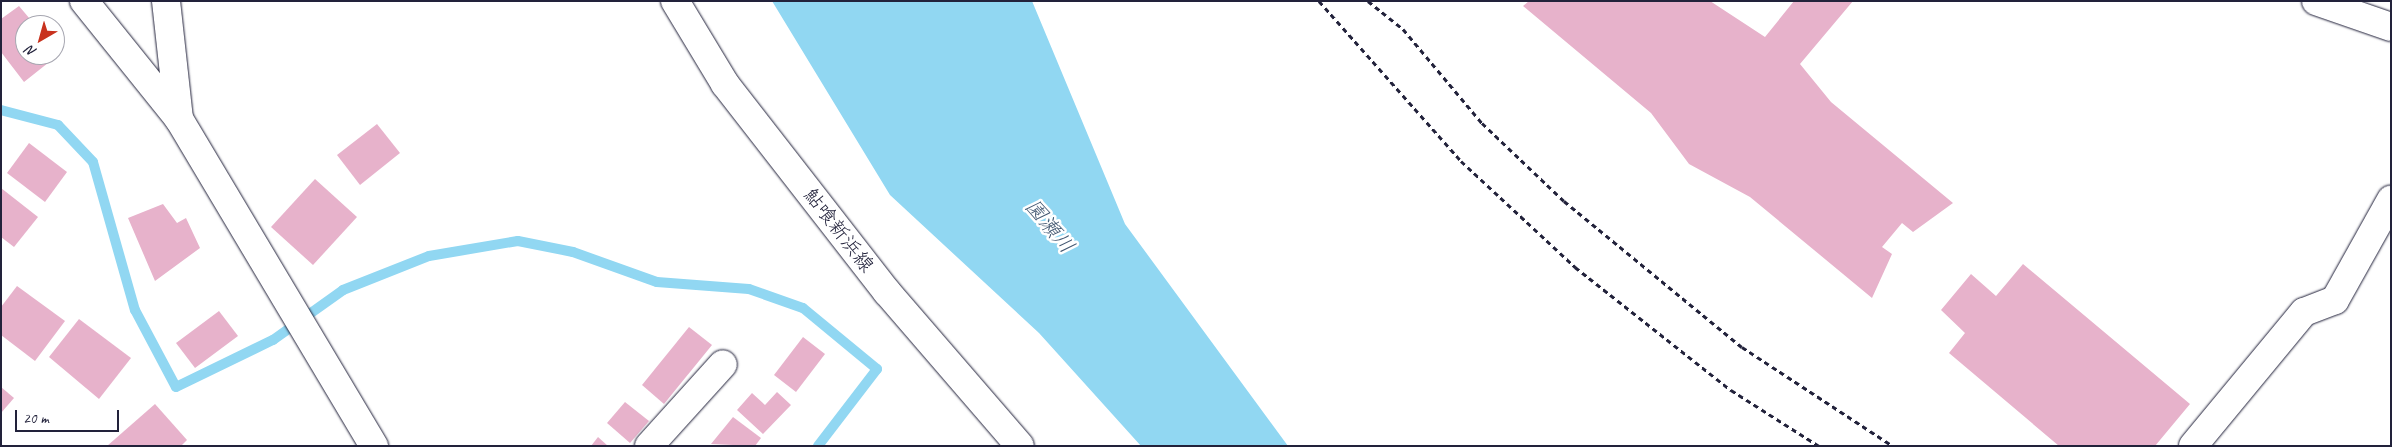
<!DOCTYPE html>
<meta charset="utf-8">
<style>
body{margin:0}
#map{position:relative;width:2392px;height:447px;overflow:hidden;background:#fff;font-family:Caveat,"Klee One",sans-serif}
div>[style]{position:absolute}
.water>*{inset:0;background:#91d7f2}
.stream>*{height:10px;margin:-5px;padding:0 5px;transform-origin:5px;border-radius:5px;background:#91d7f2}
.building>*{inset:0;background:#e7b2cb}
.path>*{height:3px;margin-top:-1.5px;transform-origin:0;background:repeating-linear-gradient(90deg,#22223b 0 5px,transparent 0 9px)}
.roads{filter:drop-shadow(0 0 1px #22223b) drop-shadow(0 0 1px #22223b)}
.minor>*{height:28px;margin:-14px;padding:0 14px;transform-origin:14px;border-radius:14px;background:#fff}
.secondary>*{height:28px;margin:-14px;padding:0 14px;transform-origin:14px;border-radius:14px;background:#fff}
span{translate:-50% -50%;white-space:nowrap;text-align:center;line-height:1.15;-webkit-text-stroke:5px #fff;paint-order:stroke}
.street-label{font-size:20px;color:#22223b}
.water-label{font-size:21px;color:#435872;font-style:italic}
.frame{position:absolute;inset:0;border:2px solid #22223b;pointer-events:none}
.north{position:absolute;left:15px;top:15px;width:50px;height:50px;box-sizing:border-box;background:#fff;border:1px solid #a7a7b1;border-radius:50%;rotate:218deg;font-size:14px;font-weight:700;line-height:20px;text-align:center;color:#22223b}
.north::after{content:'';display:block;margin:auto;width:18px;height:22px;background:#c8321e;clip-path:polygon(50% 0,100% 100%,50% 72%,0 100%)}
.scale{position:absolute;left:15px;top:410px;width:104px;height:22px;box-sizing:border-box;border:2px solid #22223b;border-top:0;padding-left:6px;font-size:15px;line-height:18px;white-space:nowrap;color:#22223b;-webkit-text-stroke:4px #fff;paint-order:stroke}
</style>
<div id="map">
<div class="water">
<div style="clip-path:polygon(772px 1px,1032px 1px,1125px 224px,1288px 446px,1141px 446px,1039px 333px,890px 195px)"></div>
</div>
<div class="stream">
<div style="left:1px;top:110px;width:59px;rotate:14.7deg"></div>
<div style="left:58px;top:125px;width:51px;rotate:46.6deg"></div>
<div style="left:93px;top:162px;width:154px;rotate:74.2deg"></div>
<div style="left:135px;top:310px;width:87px;rotate:62deg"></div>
<div style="left:176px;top:387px;width:108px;rotate:-25.9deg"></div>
<div style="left:273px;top:340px;width:86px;rotate:-35.5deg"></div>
<div style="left:343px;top:290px;width:92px;rotate:-21.6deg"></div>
<div style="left:429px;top:256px;width:90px;rotate:-9.6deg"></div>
<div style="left:518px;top:241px;width:56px;rotate:11.3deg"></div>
<div style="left:573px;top:252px;width:89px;rotate:19.7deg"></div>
<div style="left:657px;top:282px;width:92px;rotate:4.4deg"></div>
<div style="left:749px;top:289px;width:57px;rotate:19.4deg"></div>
<div style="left:803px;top:308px;width:96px;rotate:39.5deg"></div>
<div style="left:877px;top:369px;width:97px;rotate:127.5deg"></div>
</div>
<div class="building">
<div style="clip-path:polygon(1529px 1px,1710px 1px,1765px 37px,1794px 1px,1853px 1px,1800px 64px,1831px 102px,1953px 203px,1913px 232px,1902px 223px,1882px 247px,1892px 254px,1872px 298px,1750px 197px,1689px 164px,1651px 113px,1523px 6px)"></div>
<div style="clip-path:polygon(19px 6px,35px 25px,25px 25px,25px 55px,55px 55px,55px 51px,58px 55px,24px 82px,1px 52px,1px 19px)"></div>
<div style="clip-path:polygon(377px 124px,400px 153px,360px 185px,337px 155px)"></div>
<div style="clip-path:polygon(29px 143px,67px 172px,45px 202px,7px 173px)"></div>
<div style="clip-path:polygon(315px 179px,357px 217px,313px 265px,271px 227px)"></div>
<div style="clip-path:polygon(1px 188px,38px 217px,14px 247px,1px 237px)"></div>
<div style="clip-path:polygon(163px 204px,177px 223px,186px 218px,200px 248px,155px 281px,128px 218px)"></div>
<div style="clip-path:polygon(2023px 264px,2190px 404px,2155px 446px,2059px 446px,1949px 353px,1965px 333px,1941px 310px,1971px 274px,1996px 296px)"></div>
<div style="clip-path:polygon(17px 286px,65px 321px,35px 361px,1px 335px,1px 307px)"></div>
<div style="clip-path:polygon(219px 311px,238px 336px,195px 368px,176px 343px)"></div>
<div style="clip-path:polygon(79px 319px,131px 358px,99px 399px,49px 357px)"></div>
<div style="clip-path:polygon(689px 327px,712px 345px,664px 404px,642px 385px)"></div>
<div style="clip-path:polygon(803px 337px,825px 354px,796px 392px,774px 375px)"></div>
<div style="clip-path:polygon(1px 387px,14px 398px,1px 413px)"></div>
<div style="clip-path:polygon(777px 392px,791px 405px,763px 434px,737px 410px,752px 393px,765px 405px)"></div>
<div style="clip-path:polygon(625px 402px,649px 421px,630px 443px,607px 423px)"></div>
<div style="clip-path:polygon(155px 404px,187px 440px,181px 446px,107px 446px)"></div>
<div style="clip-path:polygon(733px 417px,761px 438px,755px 446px,711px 444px)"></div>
<div style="clip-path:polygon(598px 437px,608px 446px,591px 446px)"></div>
</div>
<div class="path">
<div style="left:1319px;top:1px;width:214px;rotate:48.4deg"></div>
<div style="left:1461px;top:161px;width:156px;rotate:42.9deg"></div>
<div style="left:1575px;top:267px;width:199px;rotate:38.3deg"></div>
<div style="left:1731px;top:390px;width:104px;rotate:32.5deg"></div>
<div style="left:1368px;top:1px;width:45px;rotate:38.7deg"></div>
<div style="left:1403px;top:29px;width:123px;rotate:50deg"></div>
<div style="left:1482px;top:123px;width:113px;rotate:43.6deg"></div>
<div style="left:1564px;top:201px;width:230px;rotate:39.4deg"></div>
<div style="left:1742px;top:347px;width:181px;rotate:33.3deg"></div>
</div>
<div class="roads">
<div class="minor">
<div style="left:84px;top:1px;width:151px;rotate:51.2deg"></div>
<div style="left:179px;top:119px;width:381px;rotate:59.2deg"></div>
<div style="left:166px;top:1px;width:119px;rotate:83.7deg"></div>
<div style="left:2316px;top:1px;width:79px;rotate:19.1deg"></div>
<div style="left:649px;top:446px;width:110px;rotate:-47.9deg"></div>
<div style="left:2193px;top:446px;width:174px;rotate:-50.4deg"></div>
<div style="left:2304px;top:312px;width:33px;rotate:-21deg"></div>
<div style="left:2335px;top:300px;width:115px;rotate:-60.8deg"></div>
</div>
<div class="secondary">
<div style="left:675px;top:1px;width:97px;rotate:58.9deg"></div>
<div style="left:725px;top:84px;width:264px;rotate:52.1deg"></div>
<div style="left:887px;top:292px;width:203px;rotate:49.2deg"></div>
</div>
</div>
<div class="street-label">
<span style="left:839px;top:230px;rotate:52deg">鮎喰新浜線</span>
</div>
<div class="water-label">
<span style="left:1050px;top:226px;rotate:50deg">園瀬川</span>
</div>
<div class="frame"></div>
<div class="north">N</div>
<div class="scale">20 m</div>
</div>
